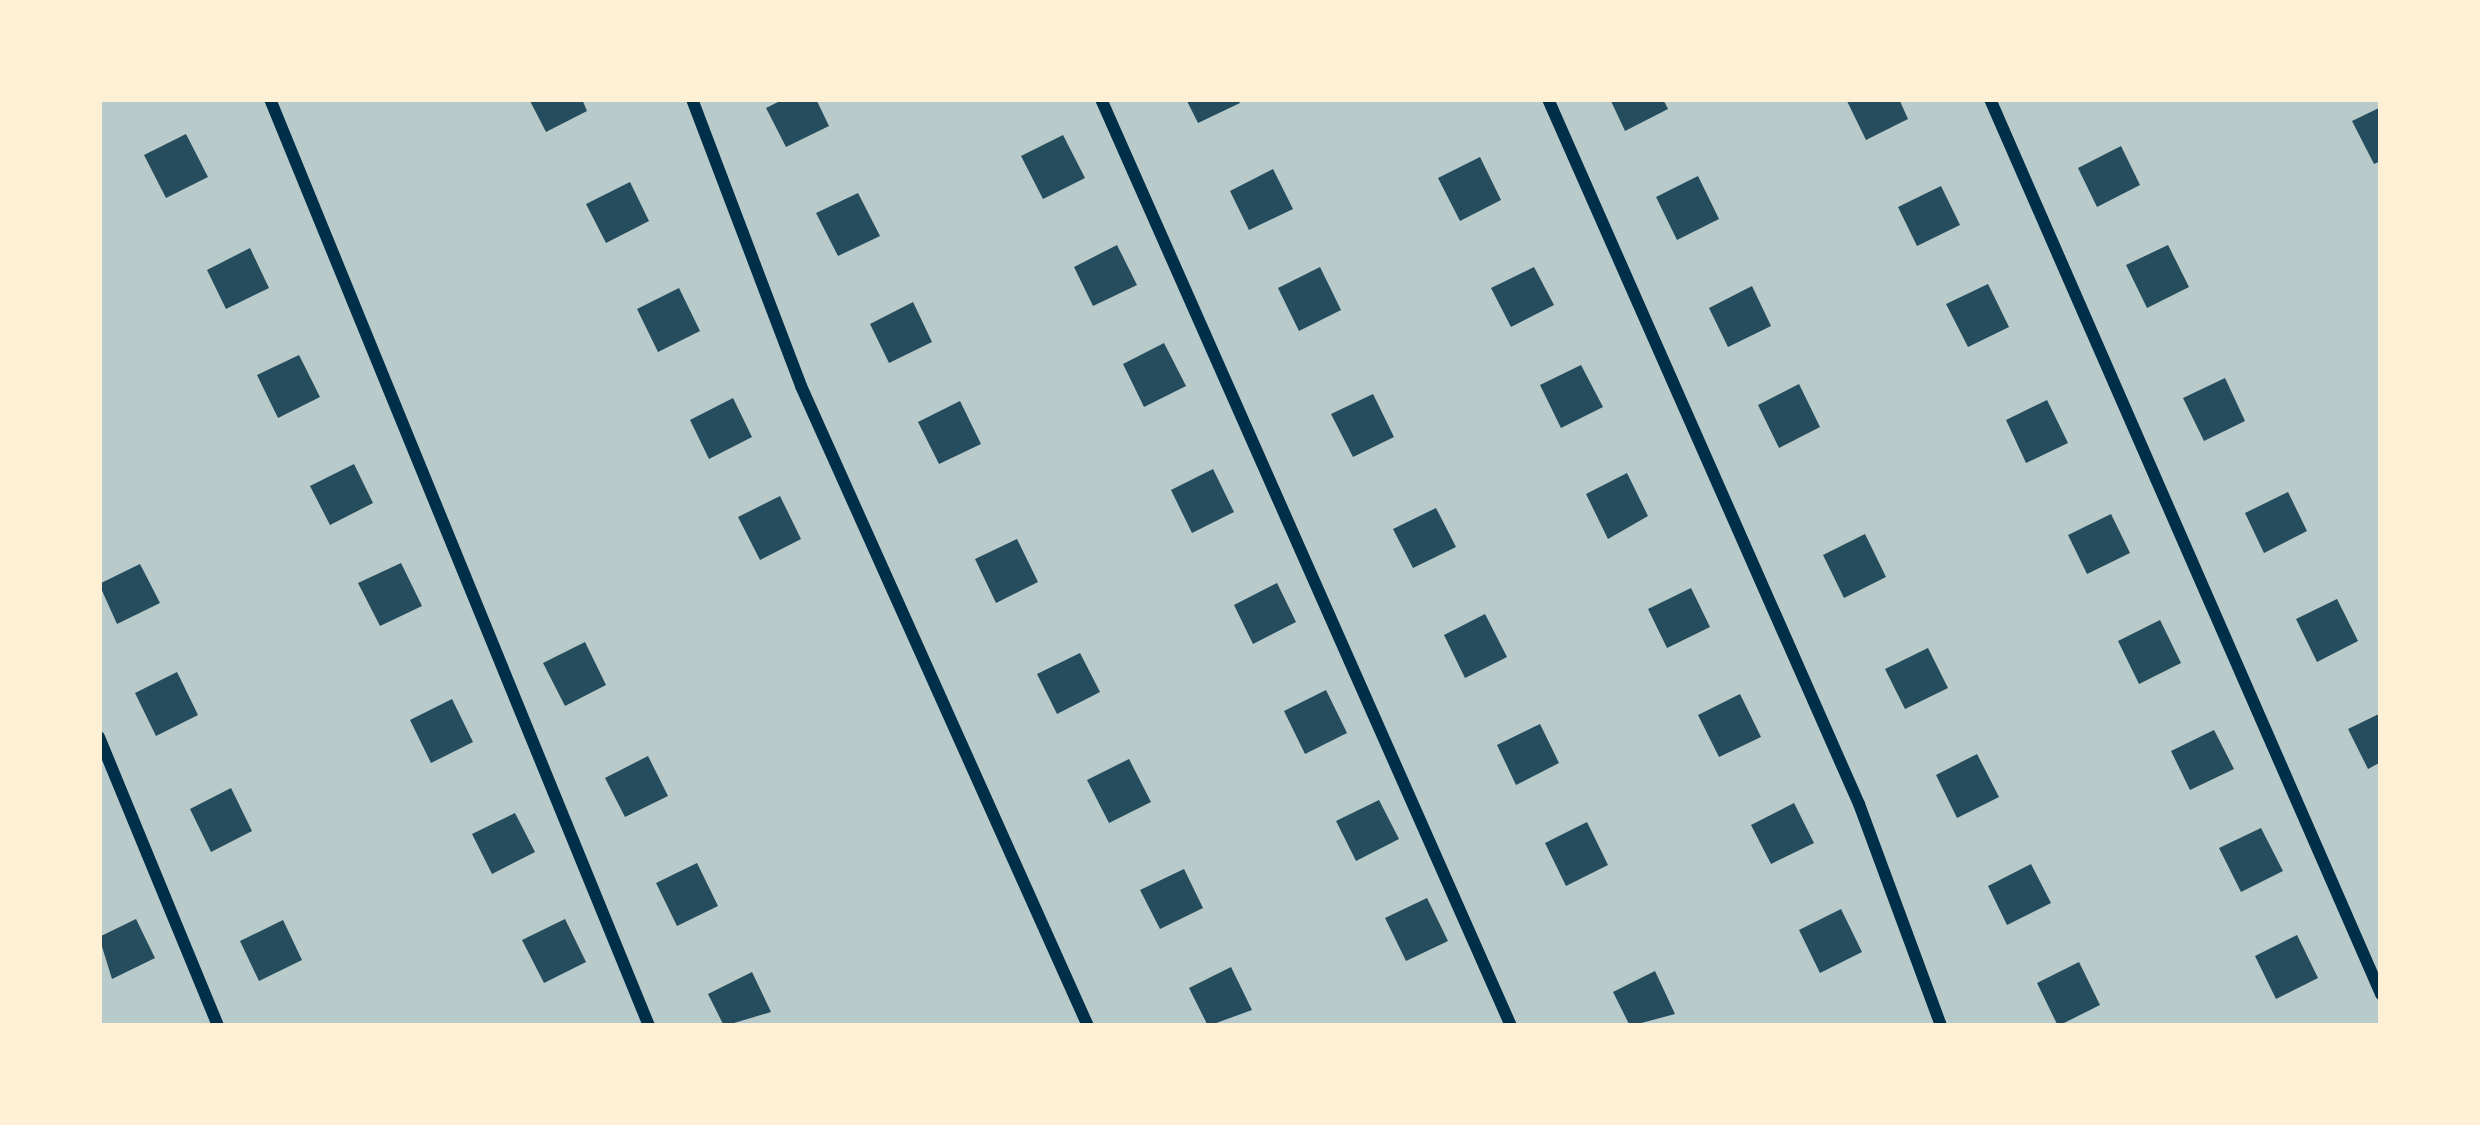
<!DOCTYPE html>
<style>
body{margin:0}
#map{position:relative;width:2480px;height:1125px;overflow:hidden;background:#fdf0d5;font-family:"Alegreya Sans",sans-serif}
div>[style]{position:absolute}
.green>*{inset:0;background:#b9caca}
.building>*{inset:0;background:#264d5e}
.minor>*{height:12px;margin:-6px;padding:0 6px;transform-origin:6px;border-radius:6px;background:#003049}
span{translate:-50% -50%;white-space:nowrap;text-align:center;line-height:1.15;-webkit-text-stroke:9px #fdf0d5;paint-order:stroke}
.frame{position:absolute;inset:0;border:102px solid #fdf0d5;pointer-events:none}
</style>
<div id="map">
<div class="green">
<div style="clip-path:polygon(99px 99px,2381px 99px,2381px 1026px,99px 1026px)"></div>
</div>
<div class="building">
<div style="clip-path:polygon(529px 99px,582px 99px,587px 111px,546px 132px)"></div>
<div style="clip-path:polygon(784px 99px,816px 99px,829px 126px,786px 147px,766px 108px)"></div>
<div style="clip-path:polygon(1186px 99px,1238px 99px,1240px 103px,1198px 123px)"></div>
<div style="clip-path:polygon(1610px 99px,1663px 99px,1668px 109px,1625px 131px)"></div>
<div style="clip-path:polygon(1846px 99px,1899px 99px,1908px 119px,1866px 140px)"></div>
<div style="clip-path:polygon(2381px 107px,2381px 161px,2374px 164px,2352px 121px)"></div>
<div style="clip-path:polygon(186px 134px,208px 177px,166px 198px,144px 155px)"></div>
<div style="clip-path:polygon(1063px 135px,1085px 178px,1043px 199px,1021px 156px)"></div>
<div style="clip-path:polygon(2121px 146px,2140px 185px,2097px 207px,2078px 168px)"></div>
<div style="clip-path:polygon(1480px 157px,1501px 200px,1460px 221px,1438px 178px)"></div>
<div style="clip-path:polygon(1273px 169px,1293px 209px,1249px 230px,1230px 191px)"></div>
<div style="clip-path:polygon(1698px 176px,1719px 219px,1677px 240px,1656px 197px)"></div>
<div style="clip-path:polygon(630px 182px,649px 221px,606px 243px,586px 204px)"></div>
<div style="clip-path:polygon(1941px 186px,1960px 225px,1917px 246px,1898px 207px)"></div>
<div style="clip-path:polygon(858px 193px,880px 236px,838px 256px,816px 213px)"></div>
<div style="clip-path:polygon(1117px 245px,1137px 285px,1093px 306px,1074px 267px)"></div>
<div style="clip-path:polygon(2168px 245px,2189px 287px,2147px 308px,2126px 265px)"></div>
<div style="clip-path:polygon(250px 248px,269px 288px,226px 309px,207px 270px)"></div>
<div style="clip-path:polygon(1320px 267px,1341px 310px,1299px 331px,1278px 288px)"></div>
<div style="clip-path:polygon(1534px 267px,1554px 305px,1511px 327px,1491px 288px)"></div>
<div style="clip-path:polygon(1988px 284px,2009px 327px,1968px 347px,1946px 304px)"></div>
<div style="clip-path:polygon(1752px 286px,1771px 326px,1728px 347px,1709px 308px)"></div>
<div style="clip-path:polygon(679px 288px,700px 331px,658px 352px,637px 309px)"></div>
<div style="clip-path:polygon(913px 302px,932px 342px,889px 363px,870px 324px)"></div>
<div style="clip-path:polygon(1164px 343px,1186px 386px,1144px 407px,1123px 364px)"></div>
<div style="clip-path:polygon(299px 355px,320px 397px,278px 418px,257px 375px)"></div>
<div style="clip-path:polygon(1581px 365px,1603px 407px,1561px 428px,1540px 385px)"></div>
<div style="clip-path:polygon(2225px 378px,2245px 421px,2204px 441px,2183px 398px)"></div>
<div style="clip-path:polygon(1799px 384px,1820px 427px,1779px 448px,1758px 405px)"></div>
<div style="clip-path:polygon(1373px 394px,1394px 437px,1353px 457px,1331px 414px)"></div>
<div style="clip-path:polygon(733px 398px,752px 437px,709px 459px,690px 420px)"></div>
<div style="clip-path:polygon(2047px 400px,2068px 443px,2026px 463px,2006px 420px)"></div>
<div style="clip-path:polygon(960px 401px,981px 444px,939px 464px,918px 422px)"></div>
<div style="clip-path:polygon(354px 464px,373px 503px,330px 525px,310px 486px)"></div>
<div style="clip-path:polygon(1213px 469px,1234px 512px,1192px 533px,1171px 490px)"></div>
<div style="clip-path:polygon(1627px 473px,1648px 516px,1608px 539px,1586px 494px)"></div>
<div style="clip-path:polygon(2288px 492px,2307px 531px,2264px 553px,2245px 513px)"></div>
<div style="clip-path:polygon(780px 496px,801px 539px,760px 560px,738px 517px)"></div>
<div style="clip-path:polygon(1436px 508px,1456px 547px,1413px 568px,1393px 529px)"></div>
<div style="clip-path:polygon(2111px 514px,2130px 553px,2087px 574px,2068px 535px)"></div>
<div style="clip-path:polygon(1865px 534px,1886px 577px,1844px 598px,1823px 555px)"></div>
<div style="clip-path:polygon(1017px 539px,1038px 582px,996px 603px,975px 559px)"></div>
<div style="clip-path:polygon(401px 563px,422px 606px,380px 626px,358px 583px)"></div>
<div style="clip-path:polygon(140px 564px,160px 603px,117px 624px,99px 584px)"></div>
<div style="clip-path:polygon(1277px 583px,1296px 622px,1253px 644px,1234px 605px)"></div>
<div style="clip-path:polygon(1691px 588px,1710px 627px,1667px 648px,1648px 609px)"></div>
<div style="clip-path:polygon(2337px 599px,2358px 641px,2317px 662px,2296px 619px)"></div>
<div style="clip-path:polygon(1485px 614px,1507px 657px,1465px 678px,1444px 635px)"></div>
<div style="clip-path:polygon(2160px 620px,2181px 663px,2139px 684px,2118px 641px)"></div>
<div style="clip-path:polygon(585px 642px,606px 685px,565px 706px,543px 663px)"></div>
<div style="clip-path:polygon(1928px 648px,1948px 688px,1905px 709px,1885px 669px)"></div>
<div style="clip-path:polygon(1080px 653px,1100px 692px,1057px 714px,1037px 674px)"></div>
<div style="clip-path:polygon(177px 672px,198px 715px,156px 736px,135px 693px)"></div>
<div style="clip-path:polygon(1326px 690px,1347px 733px,1305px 754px,1284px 711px)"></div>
<div style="clip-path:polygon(1740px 694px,1761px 737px,1719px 757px,1698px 715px)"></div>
<div style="clip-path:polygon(452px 699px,473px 742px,431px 763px,410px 720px)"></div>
<div style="clip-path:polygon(2381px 713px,2381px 762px,2368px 769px,2348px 729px)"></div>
<div style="clip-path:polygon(1540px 724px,1559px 763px,1516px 785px,1497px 745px)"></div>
<div style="clip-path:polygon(2214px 730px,2234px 769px,2190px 790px,2171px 751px)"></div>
<div style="clip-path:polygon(1977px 754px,1999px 797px,1957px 818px,1936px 775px)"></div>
<div style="clip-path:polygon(648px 756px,668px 796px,625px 817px,605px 778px)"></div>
<div style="clip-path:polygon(1129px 759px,1151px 802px,1109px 823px,1087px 780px)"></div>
<div style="clip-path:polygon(231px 788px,252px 831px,211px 852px,190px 809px)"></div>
<div style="clip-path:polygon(1379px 800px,1399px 839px,1356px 861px,1336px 821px)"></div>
<div style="clip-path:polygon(1794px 803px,1814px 843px,1771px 864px,1751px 825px)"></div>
<div style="clip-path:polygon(515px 813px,535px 852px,492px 874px,472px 834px)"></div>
<div style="clip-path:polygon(1587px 822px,1608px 865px,1566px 886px,1545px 843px)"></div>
<div style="clip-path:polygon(2261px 828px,2283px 871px,2241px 892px,2219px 848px)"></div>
<div style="clip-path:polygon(697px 863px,718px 906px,677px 926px,656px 883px)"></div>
<div style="clip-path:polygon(2031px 864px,2051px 903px,2007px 925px,1988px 886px)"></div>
<div style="clip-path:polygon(1184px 869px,1203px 908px,1160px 929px,1140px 890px)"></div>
<div style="clip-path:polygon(1427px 898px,1448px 941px,1406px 961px,1385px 918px)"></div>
<div style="clip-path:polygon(1841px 909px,1862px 952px,1820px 973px,1799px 930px)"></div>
<div style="clip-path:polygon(136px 919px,155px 958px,112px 979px,99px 937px)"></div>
<div style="clip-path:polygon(565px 919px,586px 962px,544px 983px,522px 940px)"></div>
<div style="clip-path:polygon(283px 920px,302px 960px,259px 981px,240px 941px)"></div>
<div style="clip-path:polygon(2297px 935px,2318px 978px,2276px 999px,2255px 956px)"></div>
<div style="clip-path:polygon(2079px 962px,2100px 1005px,2058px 1026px,2037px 983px)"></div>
<div style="clip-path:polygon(1231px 967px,1252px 1010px,1208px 1026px,1189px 988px)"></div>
<div style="clip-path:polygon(1655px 971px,1675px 1014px,1630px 1026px,1613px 992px)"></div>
<div style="clip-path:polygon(752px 972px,771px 1012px,724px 1026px,708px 994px)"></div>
</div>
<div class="minor">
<div style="left:270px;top:99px;width:1001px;rotate:67.76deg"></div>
<div style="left:692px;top:99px;width:307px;rotate:69.2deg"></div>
<div style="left:801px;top:386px;width:701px;rotate:65.85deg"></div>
<div style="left:1101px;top:99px;width:1014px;rotate:66.14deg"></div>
<div style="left:1548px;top:99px;width:771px;rotate:66.2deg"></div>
<div style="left:1859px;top:804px;width:237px;rotate:69.7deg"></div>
<div style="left:1990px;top:99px;width:977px;rotate:66.4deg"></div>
<div style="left:99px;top:737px;width:313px;rotate:67.6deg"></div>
</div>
<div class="frame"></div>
</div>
